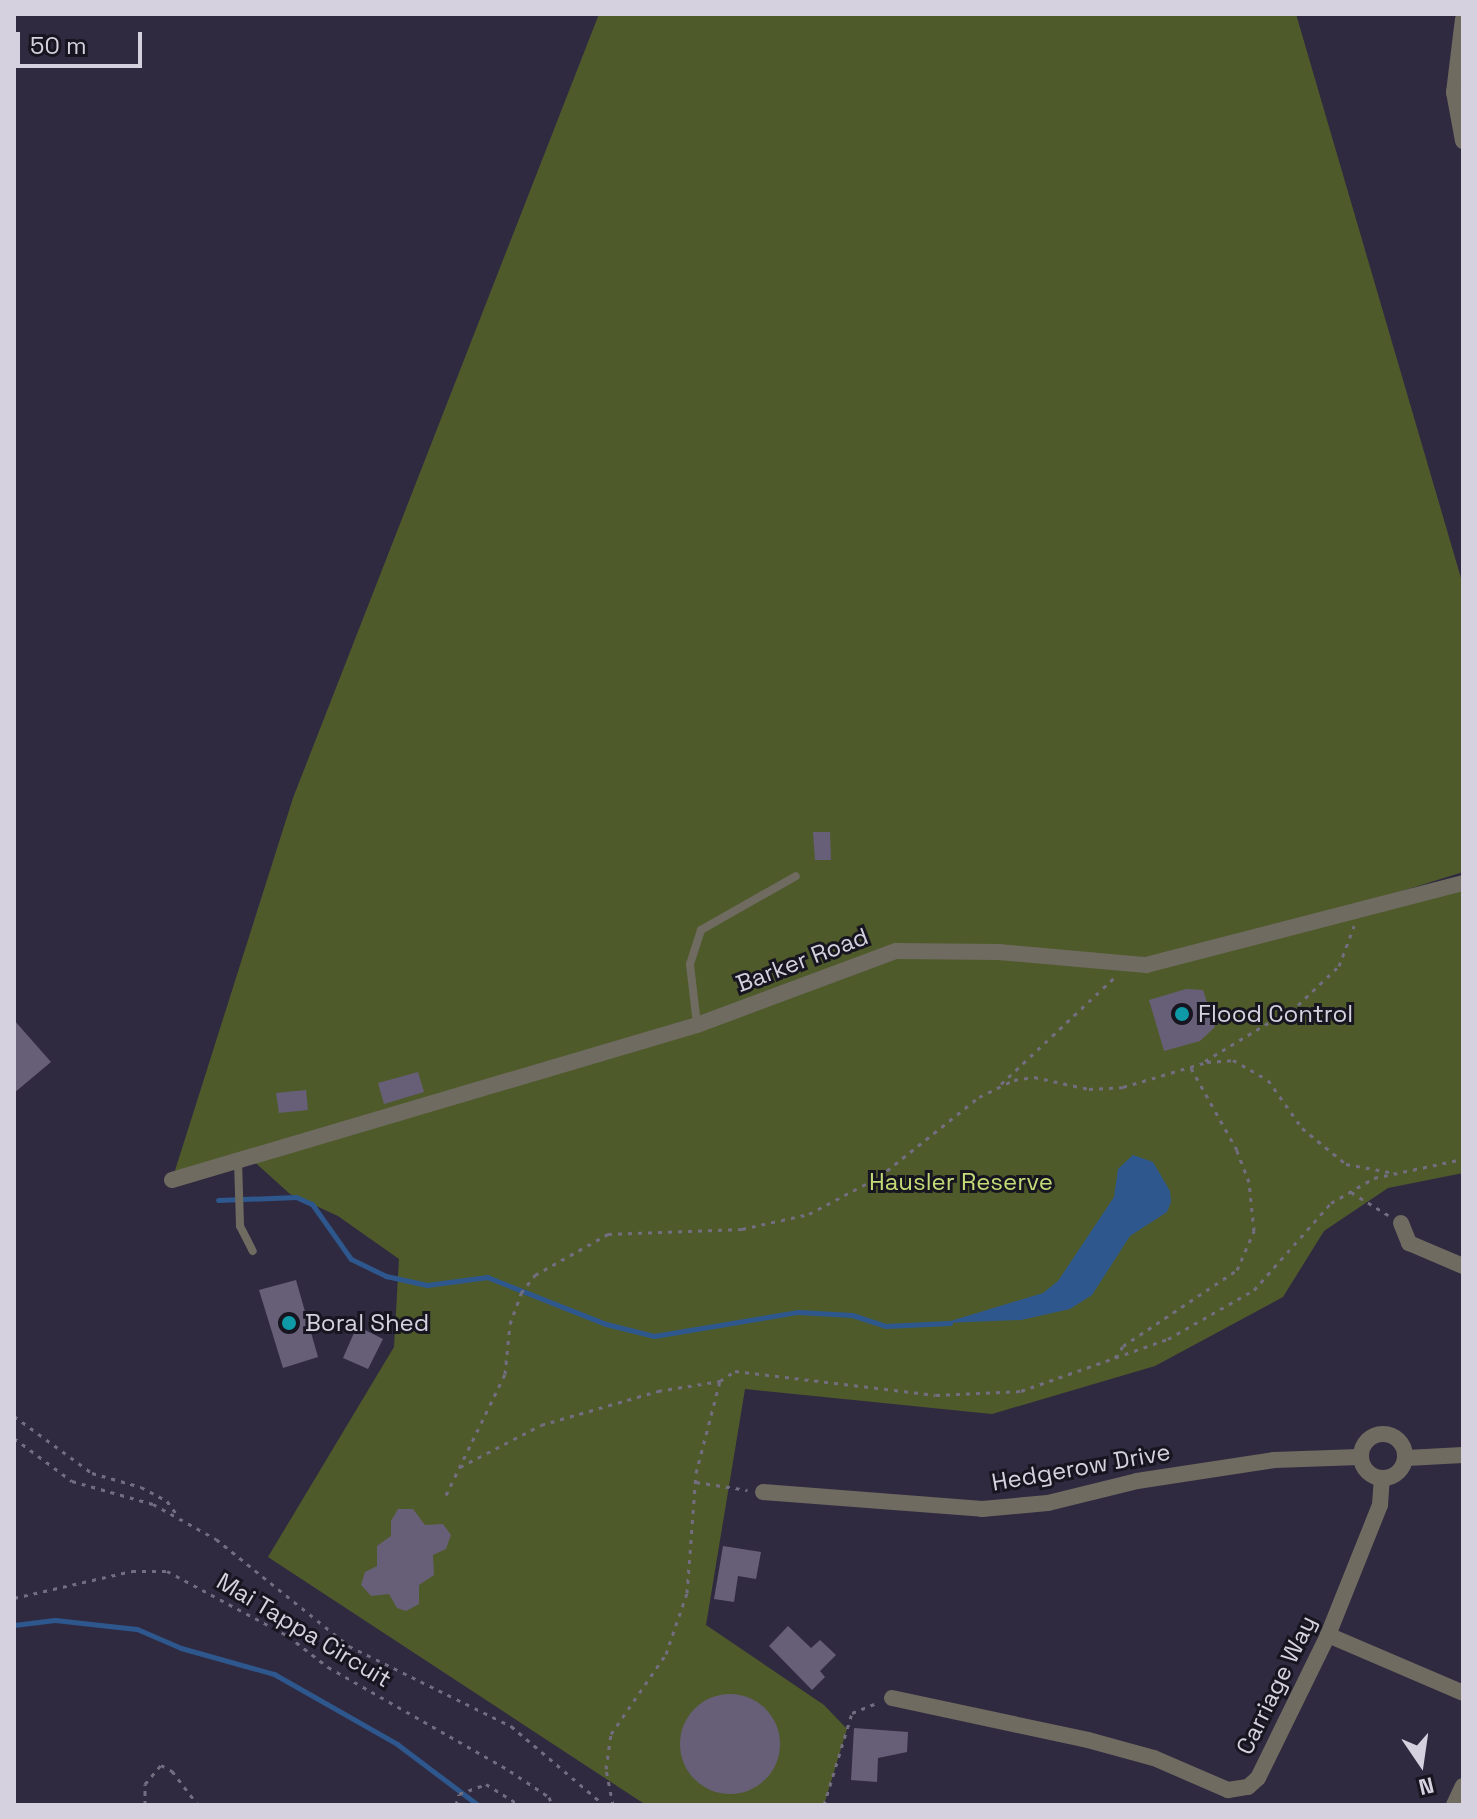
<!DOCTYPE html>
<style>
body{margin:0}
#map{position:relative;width:1477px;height:1819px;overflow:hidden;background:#302a40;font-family:"Space Grotesk",sans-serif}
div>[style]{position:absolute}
.green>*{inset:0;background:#4f5a2b}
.water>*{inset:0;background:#2d578d}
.stream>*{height:5px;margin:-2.5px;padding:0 2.5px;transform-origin:2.5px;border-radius:2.5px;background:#2d578d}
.building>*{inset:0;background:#675f77}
.round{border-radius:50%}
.path>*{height:3px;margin-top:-1.5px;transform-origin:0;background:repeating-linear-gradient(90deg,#736d80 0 4px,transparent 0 10px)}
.lane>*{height:8px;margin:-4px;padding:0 4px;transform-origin:4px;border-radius:4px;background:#6f6b60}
.street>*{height:16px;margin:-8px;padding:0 8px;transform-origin:8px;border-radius:8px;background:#6f6b60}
.street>.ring{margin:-8px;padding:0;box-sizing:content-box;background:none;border:16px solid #6f6b60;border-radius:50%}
.dots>*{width:22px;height:22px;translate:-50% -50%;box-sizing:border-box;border:4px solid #17151f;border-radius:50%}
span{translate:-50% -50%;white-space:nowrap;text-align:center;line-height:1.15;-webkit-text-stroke:6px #17151f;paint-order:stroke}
.street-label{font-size:24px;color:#d5d1df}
.poi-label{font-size:24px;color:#d5d1df}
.left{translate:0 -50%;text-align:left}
.park-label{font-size:24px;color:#c3db76}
.frame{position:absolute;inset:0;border:16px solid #d5d1df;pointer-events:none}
.north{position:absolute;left:1381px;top:1723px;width:80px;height:80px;-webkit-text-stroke:6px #17151f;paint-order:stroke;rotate:167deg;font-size:22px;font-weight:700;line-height:32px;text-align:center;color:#d5d1df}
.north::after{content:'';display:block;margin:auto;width:28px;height:36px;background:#d5d1df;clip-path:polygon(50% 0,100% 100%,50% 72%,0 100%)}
.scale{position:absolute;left:16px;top:32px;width:126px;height:36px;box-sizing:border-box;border:4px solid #d5d1df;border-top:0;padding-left:10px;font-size:24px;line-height:28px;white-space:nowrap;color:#d5d1df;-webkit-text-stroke:6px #17151f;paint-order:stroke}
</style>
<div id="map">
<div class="green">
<div style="clip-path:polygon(599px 14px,1296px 14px,1463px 585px,1463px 872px,1241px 941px,1463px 889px,1463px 1173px,1388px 1188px,1324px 1231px,1283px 1297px,1155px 1366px,992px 1414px,745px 1389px,706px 1625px,824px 1705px,847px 1729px,824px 1805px,646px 1805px,268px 1557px,394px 1347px,399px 1259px,338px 1216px,290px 1194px,249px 1157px,821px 978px,172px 1180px,293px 798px)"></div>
</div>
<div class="water">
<div style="clip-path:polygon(1133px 1155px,1153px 1162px,1170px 1191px,1171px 1202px,1167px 1212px,1130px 1236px,1092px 1295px,1070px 1309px,1021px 1320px,944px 1323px,1043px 1293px,1058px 1281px,1114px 1197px,1118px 1169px)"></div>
</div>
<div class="stream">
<div style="left:218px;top:1200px;width:78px;rotate:-2.2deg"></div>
<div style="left:296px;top:1197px;width:17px;rotate:24deg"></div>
<div style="left:312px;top:1204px;width:67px;rotate:54.7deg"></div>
<div style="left:351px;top:1259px;width:39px;rotate:26deg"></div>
<div style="left:386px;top:1276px;width:42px;rotate:12.4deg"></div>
<div style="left:427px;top:1285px;width:61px;rotate:-7.6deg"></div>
<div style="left:487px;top:1277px;width:128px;rotate:21.6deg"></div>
<div style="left:606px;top:1324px;width:49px;rotate:14deg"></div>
<div style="left:654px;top:1336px;width:146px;rotate:-9.5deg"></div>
<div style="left:798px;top:1312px;width:54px;rotate:3.2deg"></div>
<div style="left:852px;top:1315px;width:35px;rotate:18deg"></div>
<div style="left:885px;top:1326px;width:65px;rotate:-2.6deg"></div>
<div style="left:14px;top:1625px;width:41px;rotate:-7deg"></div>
<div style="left:55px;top:1620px;width:82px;rotate:6.3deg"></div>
<div style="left:137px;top:1629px;width:48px;rotate:23.4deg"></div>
<div style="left:181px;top:1648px;width:97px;rotate:15.6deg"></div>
<div style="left:274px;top:1674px;width:142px;rotate:29.6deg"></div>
<div style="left:397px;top:1744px;width:101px;rotate:37deg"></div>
</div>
<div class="building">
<div style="clip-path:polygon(813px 832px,830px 832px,831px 860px,815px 860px)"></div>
<div style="clip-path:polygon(1186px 989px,1203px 990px,1215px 1027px,1200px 1041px,1164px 1051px,1149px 1000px)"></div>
<div style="clip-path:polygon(14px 1020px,51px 1062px,14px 1093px)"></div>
<div style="clip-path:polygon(418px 1072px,424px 1092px,384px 1104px,378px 1083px)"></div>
<div style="clip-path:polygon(306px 1090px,308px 1110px,279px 1113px,276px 1093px)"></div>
<div style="clip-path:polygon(296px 1280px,318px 1357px,283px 1368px,259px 1290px)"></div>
<div style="clip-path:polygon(357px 1326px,383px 1339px,368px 1369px,343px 1358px)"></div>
<div style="clip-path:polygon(398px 1509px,413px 1509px,425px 1525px,443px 1524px,451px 1535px,446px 1549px,433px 1555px,434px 1575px,419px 1585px,419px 1604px,406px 1611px,397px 1608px,389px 1594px,371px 1596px,361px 1585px,365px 1572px,377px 1566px,377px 1546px,391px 1536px,391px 1521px)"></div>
<div style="clip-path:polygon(723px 1546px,761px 1552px,756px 1579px,738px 1576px,734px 1602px,714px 1599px)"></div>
<div style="clip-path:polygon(788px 1626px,811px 1648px,820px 1640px,836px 1655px,820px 1671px,825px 1677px,812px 1690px,769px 1646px)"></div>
<div class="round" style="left:680px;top:1694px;width:100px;height:100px"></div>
<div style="clip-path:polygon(854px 1728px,908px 1732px,907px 1752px,878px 1758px,877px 1782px,851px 1780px)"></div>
</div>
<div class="path">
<div style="left:1205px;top:1061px;width:109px;rotate:-31.1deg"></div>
<div style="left:1298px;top:1005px;width:57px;rotate:-43.6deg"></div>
<div style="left:1339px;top:966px;width:43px;rotate:-69.4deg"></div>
<div style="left:1001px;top:1084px;width:156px;rotate:-43.2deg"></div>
<div style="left:1351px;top:1192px;width:44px;rotate:31.9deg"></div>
<div style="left:1115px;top:1358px;width:14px;rotate:-56deg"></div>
<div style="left:1123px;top:1346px;width:137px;rotate:-33.7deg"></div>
<div style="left:1237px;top:1270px;width:43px;rotate:-66.4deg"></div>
<div style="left:1254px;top:1231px;width:49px;rotate:-95.8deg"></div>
<div style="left:1249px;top:1182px;width:34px;rotate:-111deg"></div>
<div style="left:1237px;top:1150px;width:94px;rotate:-119.3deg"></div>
<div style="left:14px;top:1416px;width:97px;rotate:36.2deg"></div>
<div style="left:92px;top:1473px;width:51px;rotate:15.9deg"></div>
<div style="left:141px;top:1487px;width:30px;rotate:28deg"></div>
<div style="left:167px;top:1501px;width:19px;rotate:54deg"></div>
<div style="left:14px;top:1438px;width:72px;rotate:36.6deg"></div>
<div style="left:72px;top:1481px;width:84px;rotate:15.9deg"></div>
<div style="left:153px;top:1504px;width:72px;rotate:29.1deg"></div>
<div style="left:216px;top:1539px;width:171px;rotate:38.8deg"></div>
<div style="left:349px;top:1646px;width:181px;rotate:26.3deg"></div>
<div style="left:511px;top:1726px;width:122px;rotate:40.3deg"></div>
<div style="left:460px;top:1467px;width:91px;rotate:-27.4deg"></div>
<div style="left:541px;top:1425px;width:122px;rotate:-16.2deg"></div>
<div style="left:658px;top:1391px;width:63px;rotate:-9.2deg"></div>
<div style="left:696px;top:1482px;width:52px;rotate:8.9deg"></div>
<div style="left:446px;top:1495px;width:135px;rotate:-64deg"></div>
<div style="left:505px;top:1374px;width:50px;rotate:-84.3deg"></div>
<div style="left:510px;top:1324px;width:33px;rotate:-70deg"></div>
<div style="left:521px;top:1293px;width:23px;rotate:-52deg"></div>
<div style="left:535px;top:1275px;width:84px;rotate:-29.3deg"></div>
<div style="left:608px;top:1234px;width:134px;rotate:-2.1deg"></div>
<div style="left:742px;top:1229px;width:69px;rotate:-12.6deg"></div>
<div style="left:809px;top:1214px;width:79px;rotate:-27.9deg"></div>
<div style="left:879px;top:1177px;width:128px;rotate:-38.7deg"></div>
<div style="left:979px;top:1097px;width:39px;rotate:-26deg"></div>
<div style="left:1014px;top:1080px;width:20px;rotate:-9deg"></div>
<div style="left:1034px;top:1077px;width:56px;rotate:12.3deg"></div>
<div style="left:1089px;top:1089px;width:34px;rotate:-3deg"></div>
<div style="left:1123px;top:1087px;width:88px;rotate:-16.6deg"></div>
<div style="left:1207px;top:1062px;width:26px;rotate:-4deg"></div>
<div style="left:1233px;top:1060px;width:40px;rotate:29.7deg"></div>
<div style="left:1268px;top:1080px;width:59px;rotate:54.7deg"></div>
<div style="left:1302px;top:1128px;width:57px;rotate:39.3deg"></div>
<div style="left:1346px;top:1164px;width:44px;rotate:10.5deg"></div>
<div style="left:14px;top:1598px;width:121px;rotate:-12.9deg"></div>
<div style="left:132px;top:1571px;width:35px"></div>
<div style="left:167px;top:1571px;width:137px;rotate:28.2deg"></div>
<div style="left:288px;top:1636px;width:51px;rotate:37.8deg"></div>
<div style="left:328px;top:1667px;width:210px;rotate:29.7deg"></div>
<div style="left:510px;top:1771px;width:47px;rotate:33.7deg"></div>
<div style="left:549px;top:1797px;width:9px;rotate:69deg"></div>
<div style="left:145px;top:1805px;width:21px;rotate:-90deg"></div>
<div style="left:145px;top:1784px;width:25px;rotate:-50deg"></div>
<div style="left:161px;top:1765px;width:13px;rotate:29deg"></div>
<div style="left:172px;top:1771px;width:43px;rotate:52.6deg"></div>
<div style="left:456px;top:1805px;width:11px;rotate:-75deg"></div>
<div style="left:459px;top:1794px;width:29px;rotate:-20deg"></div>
<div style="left:486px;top:1784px;width:39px;rotate:32deg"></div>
<div style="left:613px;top:1805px;width:37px;rotate:-101deg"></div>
<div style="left:606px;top:1769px;width:35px;rotate:-82deg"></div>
<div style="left:611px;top:1734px;width:97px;rotate:-55.5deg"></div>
<div style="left:666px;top:1654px;width:65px;rotate:-71deg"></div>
<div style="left:687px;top:1593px;width:120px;rotate:-85.7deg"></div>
<div style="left:696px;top:1473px;width:95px;rotate:-75.4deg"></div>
<div style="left:720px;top:1381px;width:18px;rotate:-34deg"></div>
<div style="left:735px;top:1371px;width:202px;rotate:6.8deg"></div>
<div style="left:936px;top:1395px;width:85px;rotate:-2.7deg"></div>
<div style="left:1021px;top:1391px;width:156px;rotate:-19.5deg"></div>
<div style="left:1168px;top:1339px;width:99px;rotate:-29.7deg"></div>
<div style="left:1254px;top:1290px;width:116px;rotate:-48.5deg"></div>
<div style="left:1331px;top:1203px;width:50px;rotate:-30.2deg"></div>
<div style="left:1374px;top:1178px;width:91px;rotate:-12.1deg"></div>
<div style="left:824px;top:1805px;width:96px;rotate:-73.1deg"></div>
<div style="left:852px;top:1713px;width:27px;rotate:-22deg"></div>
</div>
<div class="lane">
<div style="left:697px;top:1024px;width:60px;rotate:-96.7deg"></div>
<div style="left:690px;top:964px;width:36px;rotate:-72deg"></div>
<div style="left:701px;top:930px;width:109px;rotate:-29.6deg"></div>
<div style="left:238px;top:1161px;width:65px;rotate:88.2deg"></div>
<div style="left:240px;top:1226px;width:28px;rotate:63deg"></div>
</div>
<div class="street">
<div style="left:1463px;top:19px;width:74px;rotate:97deg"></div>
<div style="left:1454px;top:92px;width:50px;rotate:79.6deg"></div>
<div style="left:172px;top:1180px;width:547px;rotate:-16.45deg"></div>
<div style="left:697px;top:1025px;width:212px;rotate:-20.4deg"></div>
<div style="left:896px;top:951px;width:103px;rotate:0.6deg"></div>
<div style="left:999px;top:952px;width:148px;rotate:5.1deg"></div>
<div style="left:1146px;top:965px;width:327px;rotate:-14.5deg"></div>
<div style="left:1401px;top:1223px;width:22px;rotate:68deg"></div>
<div style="left:1409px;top:1243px;width:59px;rotate:23.1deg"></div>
<div class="ring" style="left:1361px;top:1434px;width:28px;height:28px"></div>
<div style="left:1407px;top:1458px;width:56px;rotate:-3.1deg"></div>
<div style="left:763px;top:1492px;width:220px;rotate:4.4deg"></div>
<div style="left:982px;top:1509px;width:66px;rotate:-5.2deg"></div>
<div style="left:1048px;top:1503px;width:92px;rotate:-13.9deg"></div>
<div style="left:1137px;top:1481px;width:139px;rotate:-8.7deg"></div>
<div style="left:1274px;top:1460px;width:85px;rotate:-2deg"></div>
<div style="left:1328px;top:1635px;width:147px;rotate:23.2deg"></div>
<div style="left:892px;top:1698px;width:200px;rotate:12.1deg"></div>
<div style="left:1088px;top:1740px;width:68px;rotate:15.3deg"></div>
<div style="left:1154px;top:1758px;width:81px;rotate:23.4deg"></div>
<div style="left:1228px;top:1790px;width:20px;rotate:-9deg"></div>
<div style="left:1248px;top:1787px;width:13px;rotate:-42deg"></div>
<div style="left:1258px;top:1778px;width:159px;rotate:-63.9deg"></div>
<div style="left:1328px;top:1635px;width:140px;rotate:-68.2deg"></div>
<div style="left:1380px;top:1505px;width:27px;rotate:-86deg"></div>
<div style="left:1454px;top:1805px;width:21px;rotate:-65deg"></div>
</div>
<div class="dots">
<div style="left:1182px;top:1014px;background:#0f9aa8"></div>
<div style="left:289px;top:1323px;background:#0f9aa8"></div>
</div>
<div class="street-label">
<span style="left:802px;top:960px;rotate:-21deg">Barker Road</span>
<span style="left:1081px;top:1467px;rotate:-10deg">Hedgerow Drive</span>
<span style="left:304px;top:1630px;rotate:31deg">Mai Tappa Circuit</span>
<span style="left:1276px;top:1685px;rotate:-64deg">Carriage Way</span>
</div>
<div class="poi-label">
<span class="left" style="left:1198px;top:1014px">Flood Control</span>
<span class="left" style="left:305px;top:1323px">Boral Shed</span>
</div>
<div class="park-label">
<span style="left:961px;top:1182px">Hausler Reserve</span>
</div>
<div class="frame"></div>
<div class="north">N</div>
<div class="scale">50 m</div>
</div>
